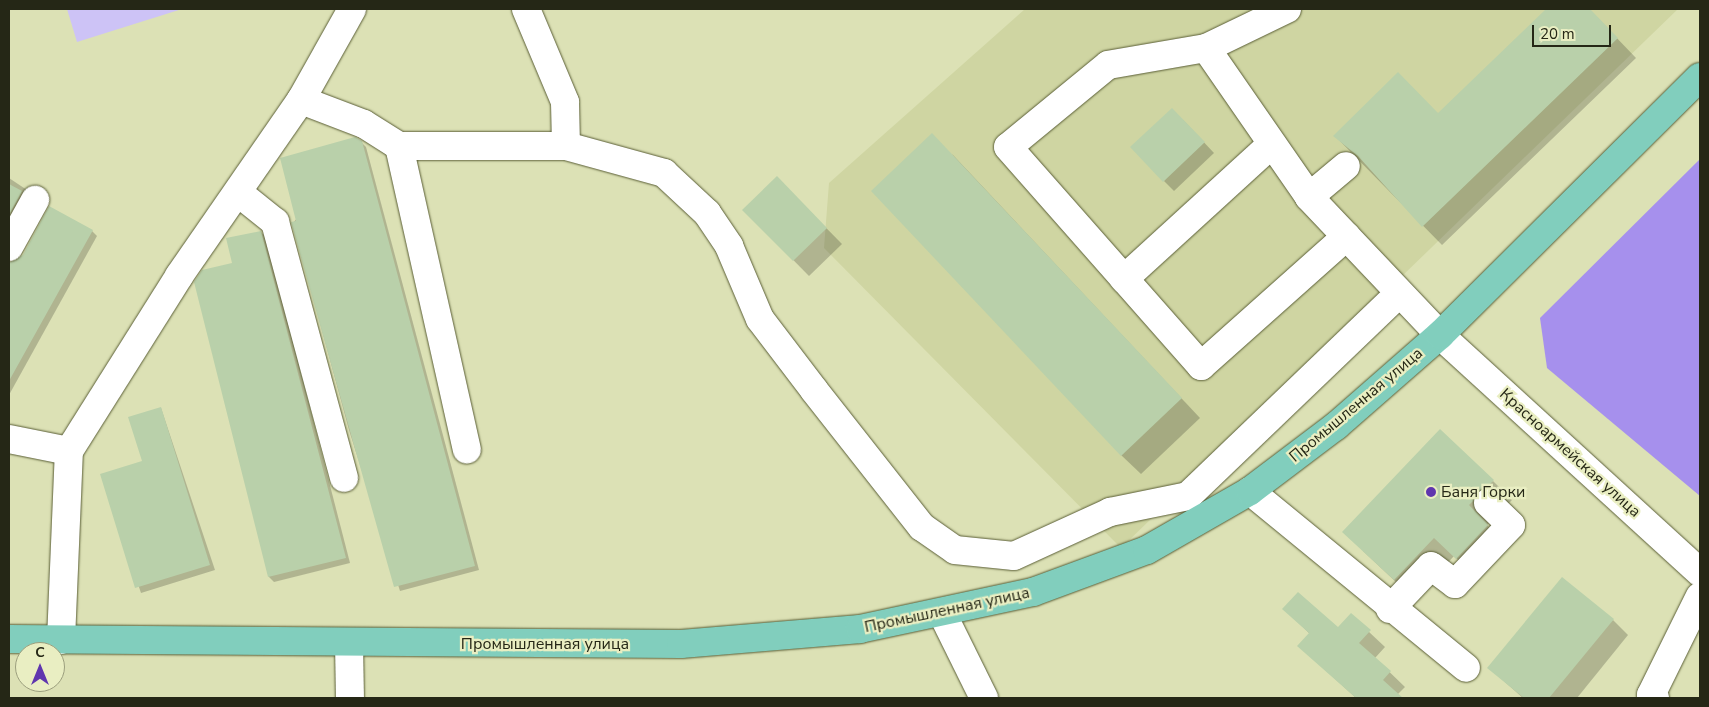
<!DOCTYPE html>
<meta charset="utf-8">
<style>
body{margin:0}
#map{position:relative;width:1709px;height:707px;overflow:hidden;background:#dce1b5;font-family:"Nunito Sans",sans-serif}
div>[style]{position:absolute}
.built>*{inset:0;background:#cfd5a2}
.green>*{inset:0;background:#cdc3f6}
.forest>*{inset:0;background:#a690ed}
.shadow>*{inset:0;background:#0003}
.building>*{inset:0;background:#b9d0aa}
.roads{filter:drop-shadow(0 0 1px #5a5e36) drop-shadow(0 0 1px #5a5e36)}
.minor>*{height:28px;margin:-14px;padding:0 14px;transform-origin:14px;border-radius:14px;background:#fff}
.major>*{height:28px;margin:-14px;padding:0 14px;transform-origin:14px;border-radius:14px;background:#81cebd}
.dots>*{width:14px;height:14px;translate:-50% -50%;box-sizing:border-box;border:2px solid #e9eec2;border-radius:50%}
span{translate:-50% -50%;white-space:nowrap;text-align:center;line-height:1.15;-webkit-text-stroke:4.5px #e9eec2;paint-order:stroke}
.street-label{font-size:16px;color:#252716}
.poi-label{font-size:16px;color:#252716}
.left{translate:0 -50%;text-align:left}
.frame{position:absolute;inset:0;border:10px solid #252716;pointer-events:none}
.north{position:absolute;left:15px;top:642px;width:50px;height:50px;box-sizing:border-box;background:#e9eec2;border:1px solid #9b9e7d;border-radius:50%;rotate:0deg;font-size:14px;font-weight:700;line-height:20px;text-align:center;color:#252716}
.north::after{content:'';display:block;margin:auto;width:18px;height:22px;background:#5f36ae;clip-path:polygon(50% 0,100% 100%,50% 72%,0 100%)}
.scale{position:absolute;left:1532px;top:25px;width:79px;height:22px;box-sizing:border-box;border:2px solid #252716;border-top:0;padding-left:6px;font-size:15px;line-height:18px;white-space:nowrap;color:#252716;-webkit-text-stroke:4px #e9eec2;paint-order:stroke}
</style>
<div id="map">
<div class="built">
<div style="clip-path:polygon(1025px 9px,1678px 9px,1121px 548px,824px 248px,829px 183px)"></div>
</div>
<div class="green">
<div style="clip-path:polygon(67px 9px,182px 9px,77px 42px)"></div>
</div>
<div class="forest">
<div style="clip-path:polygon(1700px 159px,1700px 496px,1547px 368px,1540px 318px)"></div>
</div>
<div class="shadow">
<div style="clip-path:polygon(1548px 9px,1589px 9px,1636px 58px,1442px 245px,1335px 136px,1438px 115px)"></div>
<div style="clip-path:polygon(1183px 120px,1214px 153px,1174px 191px,1164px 181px)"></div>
<div style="clip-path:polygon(361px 142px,366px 147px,479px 570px,400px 591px,349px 430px,293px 223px)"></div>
<div style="clip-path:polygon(952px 154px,1200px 418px,1141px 474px,1121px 455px)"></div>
<div style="clip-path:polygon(9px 178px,27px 190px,9px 227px)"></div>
<div style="clip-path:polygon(777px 178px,842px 244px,809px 276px,744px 210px)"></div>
<div style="clip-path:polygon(92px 231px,97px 236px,9px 395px,9px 264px)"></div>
<div style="clip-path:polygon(261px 232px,266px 237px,350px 563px,274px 582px,269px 577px,234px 264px)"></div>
<div style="clip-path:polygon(161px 408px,215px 570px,141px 593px,101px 475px,143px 462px)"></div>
<div style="clip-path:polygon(1493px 481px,1512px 500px,1487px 525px,1506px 545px,1476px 577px,1454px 556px,1414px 599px,1363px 551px)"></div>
<div style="clip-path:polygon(1284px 609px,1338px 629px,1351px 615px,1385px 647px,1375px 658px,1405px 687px,1397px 695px,1401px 698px,1356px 698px,1299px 646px,1310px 634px)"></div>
<div style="clip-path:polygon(1613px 620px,1628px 635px,1577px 698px,1523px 698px,1489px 668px)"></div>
</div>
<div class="building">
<div style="clip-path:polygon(1546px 9px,1590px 9px,1618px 38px,1422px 227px,1358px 156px,1333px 136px,1398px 72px,1438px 113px)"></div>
<div style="clip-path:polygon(1172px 108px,1205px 142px,1163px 182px,1130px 147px)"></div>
<div style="clip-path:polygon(932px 133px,1182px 398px,1121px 456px,871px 191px)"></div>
<div style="clip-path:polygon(355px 137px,362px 141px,475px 566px,394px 587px,291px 222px,296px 221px,280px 158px)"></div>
<div style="clip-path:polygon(777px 176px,827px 228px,793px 261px,742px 210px)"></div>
<div style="clip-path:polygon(9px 184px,22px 191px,9px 215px)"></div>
<div style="clip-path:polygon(49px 206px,93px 230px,9px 381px,9px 263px,23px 255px)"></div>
<div style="clip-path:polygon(261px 231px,346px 558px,268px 577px,194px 282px,202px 270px,232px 263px,226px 238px)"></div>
<div style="clip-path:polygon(161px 407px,210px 565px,135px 588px,100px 474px,142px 461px,128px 417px)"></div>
<div style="clip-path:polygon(1440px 429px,1494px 480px,1469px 505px,1488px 525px,1456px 559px,1434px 538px,1394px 580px,1342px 532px)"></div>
<div style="clip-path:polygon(1562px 577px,1614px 619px,1549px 698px,1524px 698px,1487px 668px)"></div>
<div style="clip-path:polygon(1298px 592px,1338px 627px,1351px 613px,1371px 630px,1359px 643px,1391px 671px,1383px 680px,1403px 698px,1356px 698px,1297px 646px,1309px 633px,1282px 609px)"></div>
</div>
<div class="roads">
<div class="minor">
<div style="left:526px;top:9px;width:101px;rotate:67.2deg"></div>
<div style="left:565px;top:102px;width:44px;rotate:88.7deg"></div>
<div style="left:1287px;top:9px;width:90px;rotate:154.3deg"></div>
<div style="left:1206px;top:48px;width:99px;rotate:170.2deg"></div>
<div style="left:1108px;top:65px;width:129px;rotate:140.6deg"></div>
<div style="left:1008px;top:147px;width:292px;rotate:48.6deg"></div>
<div style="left:1201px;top:366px;width:195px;rotate:-41.7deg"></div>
<div style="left:1206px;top:48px;width:181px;rotate:55.3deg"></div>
<div style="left:1309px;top:197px;width:190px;rotate:46.5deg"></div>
<div style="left:1440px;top:335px;width:352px;rotate:42.4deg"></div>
<div style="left:301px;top:100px;width:67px;rotate:20.9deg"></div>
<div style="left:364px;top:124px;width:41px;rotate:32.2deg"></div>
<div style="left:399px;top:146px;width:167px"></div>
<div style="left:566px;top:146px;width:102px;rotate:15.4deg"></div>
<div style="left:664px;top:173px;width:59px;rotate:42.9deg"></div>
<div style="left:707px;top:213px;width:40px;rotate:56deg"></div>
<div style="left:729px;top:246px;width:79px;rotate:67deg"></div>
<div style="left:760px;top:319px;width:89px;rotate:52.7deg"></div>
<div style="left:814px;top:390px;width:174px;rotate:51.8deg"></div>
<div style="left:922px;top:527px;width:40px;rotate:34.9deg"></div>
<div style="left:955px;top:550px;width:59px;rotate:5.8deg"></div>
<div style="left:1014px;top:556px;width:106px;rotate:-24.6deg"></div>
<div style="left:1110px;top:512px;width:80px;rotate:-11.6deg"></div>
<div style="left:1188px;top:496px;width:279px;rotate:-43.8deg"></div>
<div style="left:399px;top:146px;width:311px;rotate:77.4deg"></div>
<div style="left:240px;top:194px;width:45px;rotate:38.7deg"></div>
<div style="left:275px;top:222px;width:265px;rotate:74.9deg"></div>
<div style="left:1309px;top:197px;width:48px;rotate:-40deg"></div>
<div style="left:9px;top:247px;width:54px;rotate:-61deg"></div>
<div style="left:1124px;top:279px;width:200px;rotate:-42.4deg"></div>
<div style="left:9px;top:439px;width:61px;rotate:11.3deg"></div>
<div style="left:1250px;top:491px;width:279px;rotate:39.3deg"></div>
<div style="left:1390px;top:609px;width:59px;rotate:-46.4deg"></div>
<div style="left:1431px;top:566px;width:30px;rotate:37deg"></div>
<div style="left:1455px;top:584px;width:81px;rotate:-46.5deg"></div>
<div style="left:1511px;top:525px;width:32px;rotate:-136deg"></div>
<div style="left:942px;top:613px;width:95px;rotate:63.7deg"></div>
<div style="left:61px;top:640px;width:189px;rotate:-87.6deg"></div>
<div style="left:69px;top:451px;width:207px;rotate:-57.8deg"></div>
<div style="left:179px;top:276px;width:214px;rotate:-55.3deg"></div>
<div style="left:301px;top:100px;width:104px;rotate:-60.7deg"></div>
<div style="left:349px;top:643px;width:55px;rotate:89deg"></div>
<div style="left:1655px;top:698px;width:5px;rotate:-143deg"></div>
<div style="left:1651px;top:695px;width:110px;rotate:-63.7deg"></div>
</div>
<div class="major">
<div style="left:9px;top:639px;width:672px;rotate:0.43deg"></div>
<div style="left:681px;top:644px;width:180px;rotate:-4.8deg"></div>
<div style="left:860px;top:629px;width:177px;rotate:-12.1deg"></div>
<div style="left:1033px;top:592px;width:121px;rotate:-20.2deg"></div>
<div style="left:1147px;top:550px;width:119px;rotate:-29.8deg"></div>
<div style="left:1250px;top:491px;width:108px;rotate:-37.1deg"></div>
<div style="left:1336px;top:426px;width:138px;rotate:-41.2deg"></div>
<div style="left:1440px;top:335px;width:366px;rotate:-44.8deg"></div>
</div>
</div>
<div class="dots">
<div style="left:1431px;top:492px;background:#5f36ae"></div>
</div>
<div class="street-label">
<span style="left:1356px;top:405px;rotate:-40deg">Промышленная улица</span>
<span style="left:1570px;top:453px;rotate:42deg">Красноармейская улица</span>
<span style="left:947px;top:610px;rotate:-12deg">Промышленная улица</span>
<span style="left:545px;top:644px">Промышленная улица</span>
</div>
<div class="poi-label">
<span class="left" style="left:1441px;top:492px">Баня Горки</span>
</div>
<div class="frame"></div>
<div class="north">С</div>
<div class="scale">20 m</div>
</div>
